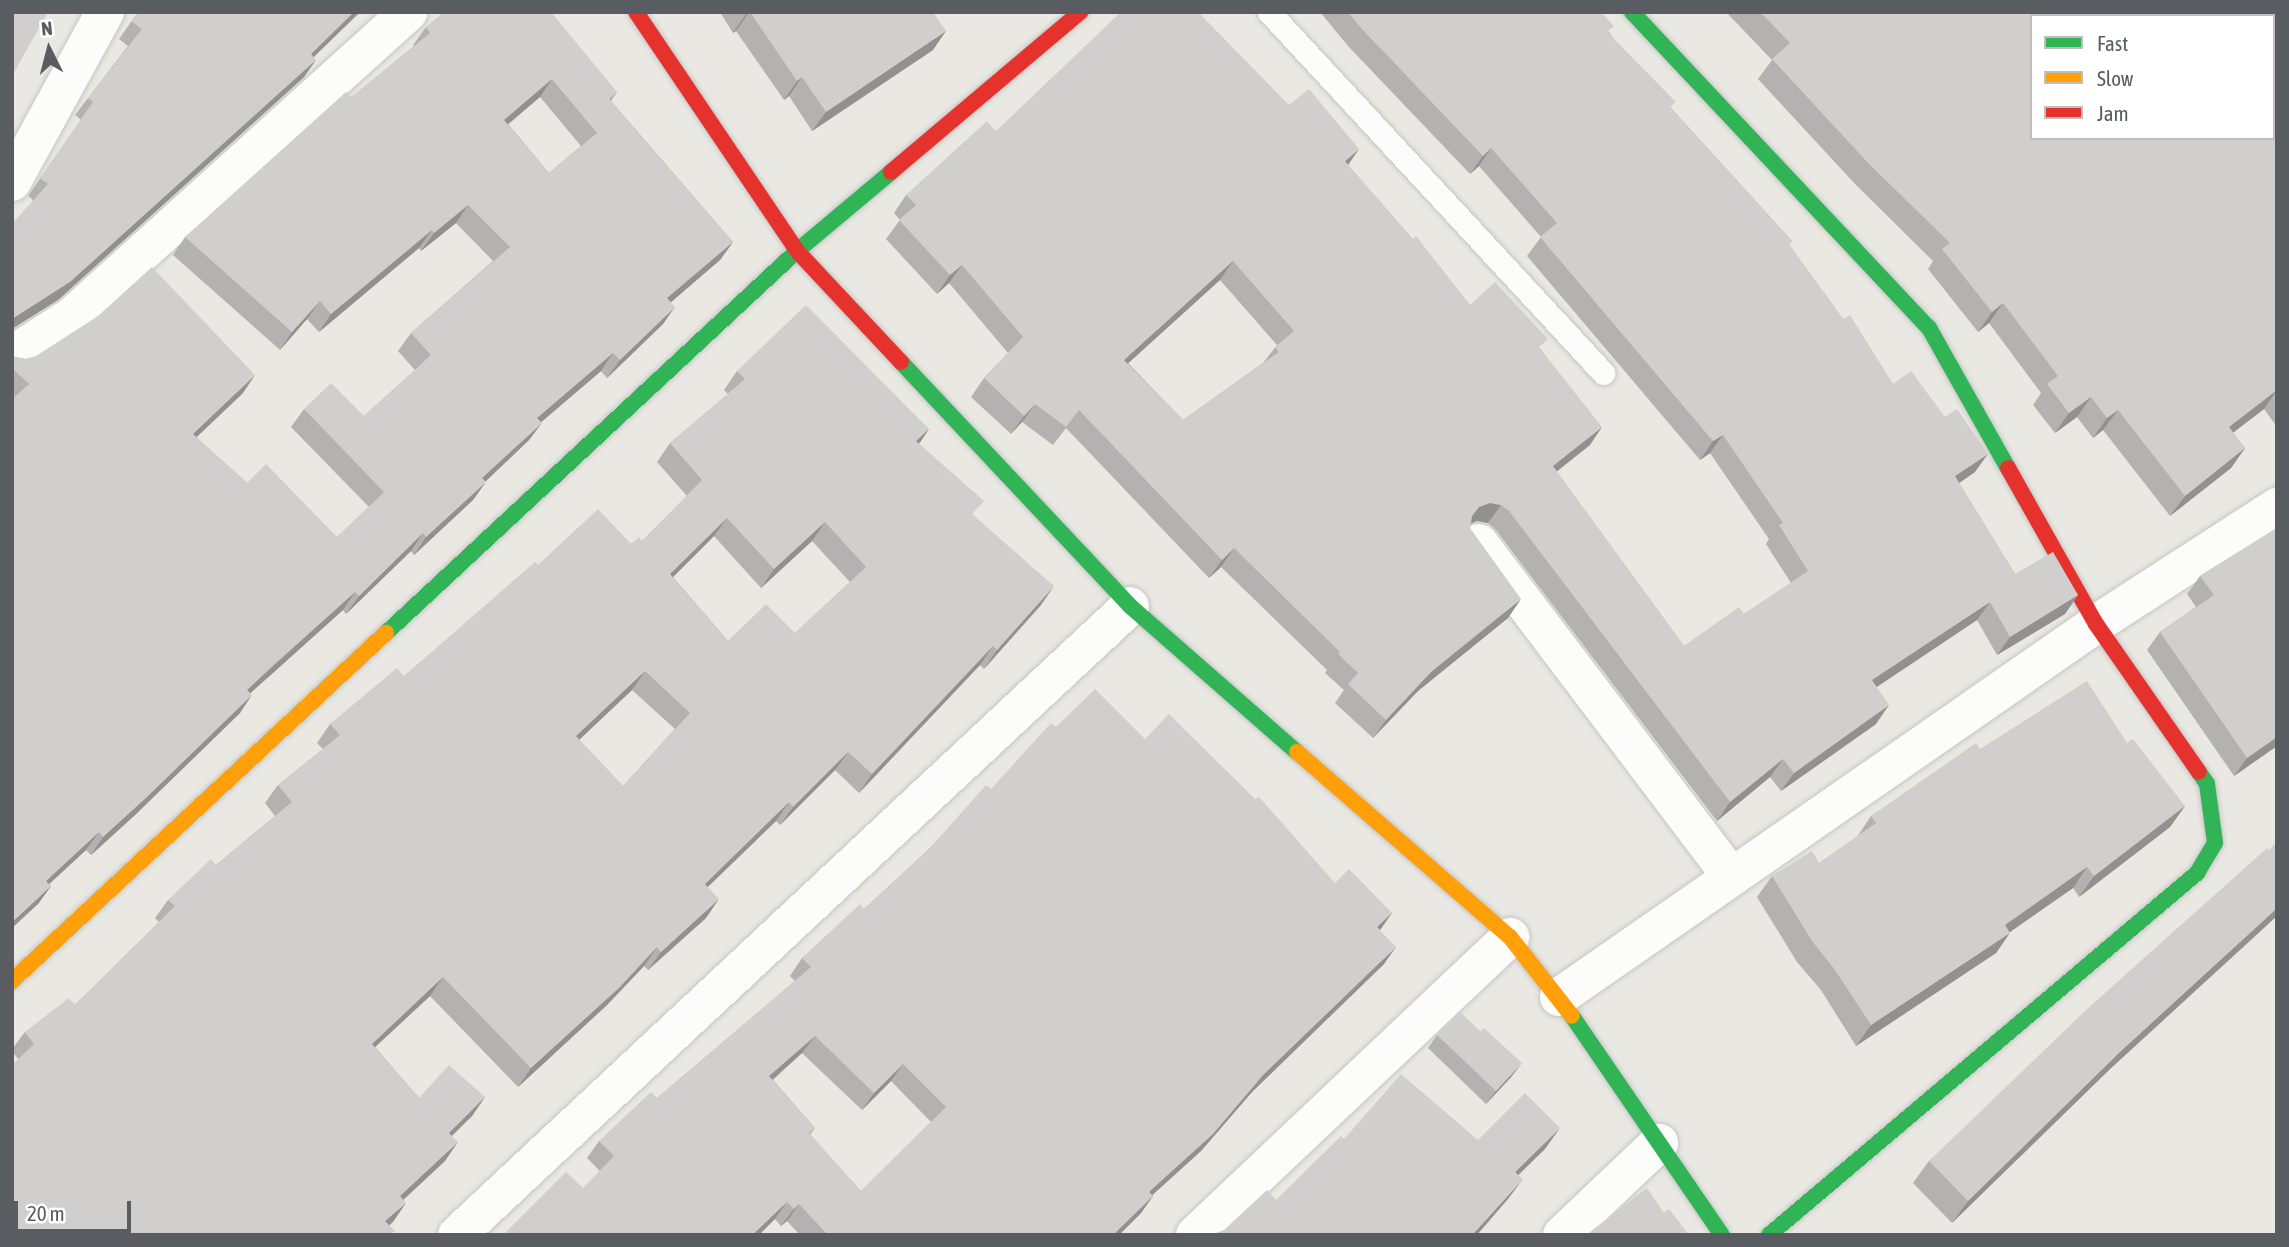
<!DOCTYPE html>
<style>
body{margin:0}
#map{position:relative;width:2289px;height:1247px;overflow:hidden;background:#e9e8e3;font-family:"Asap Condensed",sans-serif}
div>[style]{position:absolute}
.stream>*{height:12px;margin:-6px;padding:0 6px;transform-origin:6px;border-radius:6px;background:#b5d7f5}
.roads{filter:drop-shadow(0 0 2px #c5c5c4) drop-shadow(0 0 2px #c5c5c4)}
.lane>*{height:23px;margin:-11.5px;padding:0 11.5px;transform-origin:11.5px;border-radius:11.5px;background:#fcfcfb}
.street>*{height:38px;margin:-19px;padding:0 19px;transform-origin:19px;border-radius:19px;background:#fcfcfb}
.fast>*{height:16px;margin:-8px;padding:0 8px;transform-origin:8px;border-radius:8px;background:#30b455}
.slow>*{height:16px;margin:-8px;padding:0 8px;transform-origin:8px;border-radius:8px;background:#ff9f0a}
.jam>*{height:16px;margin:-8px;padding:0 8px;transform-origin:8px;border-radius:8px;background:#e5322d}
.wall>*{inset:0;background:#b3b2b0}
.shaded-wall>*{inset:0;background:#929190}
.building>*{inset:0;background:#d0cfcd}
span{translate:-50% -50%;white-space:nowrap;text-align:center;line-height:1.15;-webkit-text-stroke:5px #fff;paint-order:stroke}
.frame{position:absolute;inset:0;border:14px solid #595c61;pointer-events:none}
.legend{position:absolute;left:2030px;top:14px;width:245px;height:126px;box-sizing:border-box;background:#fff;border:2px solid #bdbec0;margin:0;padding:9px 12px;list-style:none;font-size:21px;color:#595c61}
.legend li{display:flex;align-items:center;gap:14px;height:35px}
.legend b{width:35px;border:2px solid #bdbec0}
.north{position:absolute;left:14px;top:14px;width:70px;height:70px;-webkit-text-stroke:5px #fff;paint-order:stroke;rotate:354deg;font-size:19px;font-weight:700;line-height:28px;text-align:center;color:#595c61}
.north::after{content:'';display:block;margin:auto;width:24px;height:32px;background:#595c61;clip-path:polygon(50% 0,100% 100%,50% 72%,0 100%)}
.scale{position:absolute;left:14px;top:1201px;width:117px;height:32px;box-sizing:border-box;border:4px solid #595c61;border-top:0;padding-left:9px;font-size:21px;line-height:24px;white-space:nowrap;color:#595c61;-webkit-text-stroke:5px #fff;paint-order:stroke}
</style>
<div id="map">
<div class="stream">
<div style="left:2170px;top:12px;width:6px;rotate:39deg"></div>
<div style="left:2273px;top:95px;width:6px;rotate:51deg"></div>
</div>
<div class="roads">
<div class="lane">
<div style="left:1269px;top:12px;width:492px;rotate:47.2deg"></div>
</div>
<div class="street">
<div style="left:12px;top:182px;width:194px;rotate:-61.3deg"></div>
<div style="left:12px;top:355px;width:70px;rotate:-32.8deg"></div>
<div style="left:71px;top:317px;width:455px;rotate:-42.1deg"></div>
<div style="left:1479px;top:543px;width:419px;rotate:52.9deg"></div>
<div style="left:1559px;top:997px;width:654px;rotate:-34.78deg"></div>
<div style="left:2096px;top:624px;width:216px;rotate:-32.9deg"></div>
<div style="left:457px;top:1235px;width:921px;rotate:-43.06deg"></div>
<div style="left:1195px;top:1235px;width:434px;rotate:-43.4deg"></div>
<div style="left:1562px;top:1235px;width:134px;rotate:-43.5deg"></div>
</div>
<div class="fast">
<div style="left:1632px;top:12px;width:434px;rotate:46.8deg"></div>
<div style="left:1929px;top:328px;width:161px;rotate:60.6deg"></div>
<div style="left:901px;top:362px;width:335px;rotate:46.8deg"></div>
<div style="left:1130px;top:606px;width:222px;rotate:41.2deg"></div>
<div style="left:386px;top:633px;width:561px;rotate:-42.91deg"></div>
<div style="left:797px;top:251px;width:123px;rotate:-40deg"></div>
<div style="left:1572px;top:1016px;width:265px;rotate:55.6deg"></div>
<div style="left:1769px;top:1235px;width:561px;rotate:-40.22deg"></div>
<div style="left:2197px;top:873px;width:35px;rotate:-59deg"></div>
<div style="left:2215px;top:843px;width:60px;rotate:-97.7deg"></div>
<div style="left:2207px;top:784px;width:14px;rotate:-124deg"></div>
</div>
<div class="slow">
<div style="left:1297px;top:752px;width:282px;rotate:41deg"></div>
<div style="left:1510px;top:937px;width:100px;rotate:51.9deg"></div>
<div style="left:12px;top:981px;width:511px;rotate:-42.94deg"></div>
</div>
<div class="jam">
<div style="left:636px;top:12px;width:288px;rotate:56deg"></div>
<div style="left:797px;top:251px;width:152px;rotate:46.9deg"></div>
<div style="left:891px;top:172px;width:248px;rotate:-40.2deg"></div>
<div style="left:2008px;top:468px;width:179px;rotate:60.6deg"></div>
<div style="left:2096px;top:624px;width:180px;rotate:55.2deg"></div>
</div>
</div>
<div class="wall">
<div style="clip-path:polygon(138px 12px,360px 12px,314px 57px,304px 77px,58px 300px,33px 200px,28px 196px,81px 120px,75px 115px,128px 46px,119px 39px)"></div>
<div style="clip-path:polygon(720px 12px,933px 12px,933px 50px,812px 131px,789px 96px,784px 100px,736px 31px,733px 33px)"></div>
<div style="clip-path:polygon(evenodd,1320px 12px,1601px 12px,1609px 33px,1671px 108px,1792px 241px,1789px 245px,1843px 319px,1893px 384px,1975px 472px,1959px 483px,2015px 574px,2078px 595px,2065px 614px,1997px 655px,1977px 620px,1876px 687px,1876px 724px,1781px 791px,1770px 777px,1717px 821px,1496px 530px,1488px 523px,1477px 521px,1471px 524px,1470px 528px,1508px 618px,1418px 691px,1373px 738px,1335px 703px,1344px 690px,1325px 673px,1327px 670px,1221px 567px,1209px 578px,1066px 428px,1053px 445px,1022px 422px,1011px 434px,971px 397px,984px 378px,1008px 353px,949px 283px,937px 294px,886px 239px,900px 220px,894px 213px,906px 195px,996px 131px,1348px 165px,1470px 305px,1541px 349px,1590px 445px,1556px 471px,1684px 646px,1744px 614px,1791px 583px,1766px 544px,1769px 539px,1710px 453px,1700px 460px,1527px 256px,1541px 237px,1479px 166px,1470px 174px,1348px 46px,1320px 12px,1220px 280px,1277px 345px,1263px 363px,1183px 420px,1128px 363px,1220px 280px)"></div>
<div style="clip-path:polygon(1726px 12px,2152px 12px,2032px 16px,2277px 136px,2277px 427px,2264px 409px,2233px 433px,2245px 448px,2231px 468px,2170px 516px,2103px 430px,2093px 438px,2077px 417px,2055px 433px,2033px 405px,2041px 393px,1989px 323px,1978px 332px,1928px 269px,1933px 261px,1855px 184px,1758px 79px,1772px 60px)"></div>
<div style="clip-path:polygon(2276px 12px,2277px 12px,2277px 25px,2273px 24px)"></div>
<div style="clip-path:polygon(evenodd,426px 27px,617px 92px,611px 101px,733px 242px,720px 260px,671px 302px,663px 324px,607px 378px,601px 371px,541px 422px,529px 440px,485px 482px,473px 500px,414px 555px,411px 551px,346px 614px,343px 610px,257px 687px,250px 693px,240px 713px,135px 815px,91px 855px,86px 850px,49px 884px,51px 886px,38px 904px,12px 398px,12px 354px,15px 357px,25px 359px,243px 393px,196px 437px,247px 483px,337px 537px,369px 507px,291px 427px,304px 409px,364px 416px,415px 370px,398px 351px,411px 333px,493px 261px,456px 223px,421px 251px,419px 248px,319px 332px,307px 319px,280px 350px,173px 255px,185px 237px,414px 46px,413px 45px,426px 27px,540px 97px,581px 146px,549px 173px,508px 124px,540px 97px)"></div>
<div style="clip-path:polygon(evenodd,737px 371px,929px 429px,919px 444px,1041px 605px,984px 669px,980px 665px,859px 793px,835px 770px,780px 825px,776px 821px,708px 887px,706px 918px,648px 970px,644px 966px,607px 1005px,518px 1087px,430px 996px,375px 1047px,419px 1098px,485px 1097px,472px 1116px,452px 1136px,445px 1161px,403px 1200px,393px 1222px,18px 1059px,12px 1051px,12px 1049px,25px 1032px,75px 1005px,159px 922px,155px 918px,168px 900px,216px 865px,275px 816px,265px 803px,278px 785px,323px 749px,317px 743px,330px 724px,404px 676px,538px 565px,642px 541px,687px 496px,657px 462px,670px 443px,728px 394px,724px 390px,737px 371px,714px 536px,761px 588px,812px 541px,850px 582px,795px 633px,728px 641px,673px 577px,714px 536px,737px 371px,632px 690px,675px 729px,623px 786px,579px 740px,632px 690px)"></div>
<div style="clip-path:polygon(2277px 528px,2277px 746px,2234px 776px,2147px 650px,2160px 632px,2196px 607px,2187px 594px,2200px 576px)"></div>
<div style="clip-path:polygon(evenodd,1056px 727px,1145px 739px,1335px 883px,1392px 913px,1380px 930px,1384px 964px,1252px 1092px,1201px 1151px,1152px 1195px,1153px 1196px,1141px 1213px,1119px 1235px,800px 1235px,787px 1221px,781px 1226px,775px 1219px,600px 1171px,587px 1158px,599px 1141px,657px 1098px,795px 981px,790px 976px,802px 958px,864px 909px,929px 849px,1056px 727px,802px 1053px,862px 1110px,891px 1081px,931px 1122px,861px 1191px,810px 1135px,815px 1128px,773px 1080px,802px 1053px)"></div>
<div style="clip-path:polygon(2127px 743px,2185px 806px,2170px 827px,2079px 897px,2073px 888px,2010px 932px,1996px 953px,1856px 1046px,1821px 990px,1797px 962px,1757px 897px,1772px 876px,1819px 863px,1857px 837px,1871px 816px,1980px 749px)"></div>
<div style="clip-path:polygon(2269px 850px,2108px 1071px,1952px 1223px,1913px 1183px,1929px 1161px)"></div>
<div style="clip-path:polygon(1437px 1035px,1512px 1076px,1486px 1104px,1428px 1048px)"></div>
</div>
<div class="shaded-wall">
<div style="clip-path:polygon(354px 12px,360px 12px,298px 72px,311px 54px)"></div>
<div style="clip-path:polygon(749px 12px,736px 31px,733px 33px,746px 14px)"></div>
<div style="clip-path:polygon(946px 31px,933px 50px,812px 131px,826px 112px)"></div>
<div style="clip-path:polygon(316px 60px,304px 77px,58px 300px,12px 329px,12px 319px)"></div>
<div style="clip-path:polygon(802px 77px,789px 96px,784px 100px,797px 81px)"></div>
<div style="clip-path:polygon(552px 79px,540px 97px,492px 138px,504px 120px)"></div>
<div style="clip-path:polygon(1491px 148px,1479px 166px,1470px 174px,1483px 156px)"></div>
<div style="clip-path:polygon(1359px 149px,1346px 168px,1345px 161px)"></div>
<div style="clip-path:polygon(468px 205px,456px 223px,421px 251px,434px 233px)"></div>
<div style="clip-path:polygon(432px 230px,419px 248px,319px 332px,331px 314px)"></div>
<div style="clip-path:polygon(733px 242px,720px 260px,655px 316px,667px 298px)"></div>
<div style="clip-path:polygon(1233px 261px,1220px 280px,1112px 378px,1124px 360px)"></div>
<div style="clip-path:polygon(962px 265px,949px 283px,937px 294px,950px 275px)"></div>
<div style="clip-path:polygon(320px 301px,307px 319px,280px 350px,292px 332px)"></div>
<div style="clip-path:polygon(2003px 303px,1989px 323px,1978px 332px,1992px 312px)"></div>
<div style="clip-path:polygon(675px 307px,663px 324px,607px 378px,620px 360px)"></div>
<div style="clip-path:polygon(613px 353px,601px 371px,525px 436px,537px 418px)"></div>
<div style="clip-path:polygon(255px 375px,243px 393px,181px 452px,193px 434px)"></div>
<div style="clip-path:polygon(2277px 390px,2264px 409px,2214px 447px,2229px 427px)"></div>
<div style="clip-path:polygon(2091px 397px,2077px 417px,2055px 433px,2069px 413px)"></div>
<div style="clip-path:polygon(1035px 404px,1022px 422px,1011px 434px,1024px 416px)"></div>
<div style="clip-path:polygon(2118px 410px,2103px 430px,2093px 438px,2107px 418px)"></div>
<div style="clip-path:polygon(542px 423px,529px 440px,470px 496px,482px 478px)"></div>
<div style="clip-path:polygon(1602px 427px,1590px 445px,1540px 485px,1553px 466px)"></div>
<div style="clip-path:polygon(929px 429px,916px 448px,916px 441px)"></div>
<div style="clip-path:polygon(1723px 435px,1710px 453px,1700px 460px,1713px 441px)"></div>
<div style="clip-path:polygon(2245px 448px,2231px 468px,2170px 516px,2185px 496px)"></div>
<div style="clip-path:polygon(1988px 454px,1975px 472px,1942px 495px,1955px 476px)"></div>
<div style="clip-path:polygon(486px 482px,473px 500px,414px 555px,426px 537px)"></div>
<div style="clip-path:polygon(1490px 503px,1501px 505px,1488px 523px,1477px 521px,1466px 525px,1472px 516px,1479px 507px)"></div>
<div style="clip-path:polygon(727px 518px,714px 536px,657px 593px,670px 574px)"></div>
<div style="clip-path:polygon(825px 522px,812px 541px,761px 588px,774px 569px)"></div>
<div style="clip-path:polygon(423px 533px,411px 551px,346px 614px,359px 596px)"></div>
<div style="clip-path:polygon(1234px 548px,1221px 567px,1209px 578px,1222px 560px)"></div>
<div style="clip-path:polygon(1054px 586px,1041px 605px,984px 669px,997px 650px)"></div>
<div style="clip-path:polygon(355px 592px,343px 610px,235px 707px,247px 690px)"></div>
<div style="clip-path:polygon(2078px 595px,2065px 614px,1997px 655px,2010px 637px)"></div>
<div style="clip-path:polygon(1521px 599px,1508px 618px,1418px 691px,1373px 738px,1386px 720px,1431px 672px)"></div>
<div style="clip-path:polygon(1990px 602px,1977px 620px,1859px 699px,1872px 680px)"></div>
<div style="clip-path:polygon(993px 646px,980px 665px,859px 793px,872px 774px)"></div>
<div style="clip-path:polygon(645px 671px,632px 690px,563px 755px,576px 736px)"></div>
<div style="clip-path:polygon(252px 695px,240px 713px,135px 815px,91px 855px,103px 837px)"></div>
<div style="clip-path:polygon(1889px 705px,1876px 724px,1781px 791px,1794px 773px)"></div>
<div style="clip-path:polygon(2277px 737px,2277px 746px,2234px 776px,2247px 758px)"></div>
<div style="clip-path:polygon(848px 752px,835px 770px,780px 825px,793px 807px)"></div>
<div style="clip-path:polygon(1783px 759px,1770px 777px,1717px 821px,1730px 802px)"></div>
<div style="clip-path:polygon(789px 802px,776px 821px,692px 902px,705px 884px)"></div>
<div style="clip-path:polygon(2185px 806px,2170px 827px,2079px 897px,2094px 876px)"></div>
<div style="clip-path:polygon(99px 832px,86px 850px,33px 899px,46px 881px)"></div>
<div style="clip-path:polygon(2087px 867px,2073px 888px,1990px 946px,2005px 925px)"></div>
<div style="clip-path:polygon(51px 886px,38px 904px,12px 928px,12px 922px)"></div>
<div style="clip-path:polygon(719px 899px,706px 918px,648px 970px,661px 952px)"></div>
<div style="clip-path:polygon(2277px 908px,2277px 916px,2108px 1071px,1952px 1223px,1968px 1201px,2123px 1049px)"></div>
<div style="clip-path:polygon(1392px 913px,1380px 930px,1377px 927px)"></div>
<div style="clip-path:polygon(2010px 933px,1996px 953px,1856px 1046px,1871px 1025px)"></div>
<div style="clip-path:polygon(657px 947px,644px 966px,607px 1005px,518px 1087px,531px 1068px)"></div>
<div style="clip-path:polygon(1396px 947px,1384px 964px,1252px 1092px,1201px 1151px,1137px 1209px,1149px 1192px,1264px 1074px)"></div>
<div style="clip-path:polygon(443px 977px,430px 996px,359px 1062px,372px 1044px)"></div>
<div style="clip-path:polygon(815px 1036px,802px 1053px,757px 1093px,769px 1076px)"></div>
<div style="clip-path:polygon(1522px 1063px,1512px 1076px,1486px 1104px,1496px 1091px)"></div>
<div style="clip-path:polygon(903px 1064px,891px 1081px,862px 1110px,874px 1093px)"></div>
<div style="clip-path:polygon(485px 1097px,472px 1116px,436px 1151px,449px 1133px)"></div>
<div style="clip-path:polygon(1560px 1128px,1545px 1149px,1500px 1193px,1515px 1172px)"></div>
<div style="clip-path:polygon(458px 1142px,445px 1161px,387px 1215px,400px 1196px)"></div>
<div style="clip-path:polygon(1523px 1179px,1508px 1199px,1477px 1235px,1472px 1235px)"></div>
<div style="clip-path:polygon(1153px 1196px,1141px 1213px,1119px 1235px,1113px 1235px)"></div>
<div style="clip-path:polygon(787px 1202px,775px 1219px,759px 1235px,752px 1235px)"></div>
<div style="clip-path:polygon(406px 1203px,393px 1222px,378px 1235px,385px 1221px)"></div>
<div style="clip-path:polygon(799px 1204px,787px 1221px,781px 1226px,794px 1209px)"></div>
</div>
<div class="building">
<div style="clip-path:polygon(12px 12px,48px 12px,12px 76px)"></div>
<div style="clip-path:polygon(138px 12px,354px 12px,311px 54px,316px 60px,70px 282px,12px 319px,12px 224px,48px 184px,40px 178px,93px 102px,88px 98px,142px 29px,131px 21px)"></div>
<div style="clip-path:polygon(evenodd,444px 12px,551px 12px,617px 92px,609px 99px,733px 242px,667px 298px,675px 307px,620px 360px,613px 353px,537px 418px,542px 423px,482px 478px,486px 482px,426px 537px,423px 533px,359px 596px,355px 592px,269px 669px,247px 690px,252px 695px,147px 797px,103px 837px,99px 832px,46px 881px,51px 886px,12px 922px,12px 399px,29px 384px,12px 368px,12px 354px,15px 357px,25px 359px,36px 356px,98px 316px,152px 267px,255px 375px,193px 434px,247px 483px,266px 464px,337px 537px,384px 492px,304px 409px,331px 383px,364px 416px,431px 355px,411px 333px,510px 247px,468px 205px,434px 233px,432px 230px,331px 314px,320px 301px,292px 332px,185px 237px,346px 92px,351px 97px,430px 33px,426px 27px,444px 12px,552px 79px,597px 133px,549px 173px,504px 120px,552px 79px)"></div>
<div style="clip-path:polygon(750px 12px,933px 12px,946px 31px,826px 112px,802px 77px,797px 81px)"></div>
<div style="clip-path:polygon(evenodd,1121px 12px,1198px 12px,1289px 105px,1309px 89px,1359px 149px,1345px 161px,1412px 239px,1416px 236px,1470px 305px,1495px 282px,1548px 339px,1539px 347px,1602px 427px,1553px 466px,1684px 646px,1739px 607px,1744px 614px,1808px 571px,1779px 525px,1783px 523px,1723px 435px,1713px 441px,1540px 237px,1557px 223px,1491px 148px,1483px 156px,1361px 28px,1348px 12px,1601px 12px,1614px 26px,1607px 32px,1676px 102px,1670px 107px,1792px 241px,1789px 244px,1843px 319px,1850px 315px,1893px 384px,1911px 371px,1945px 417px,1957px 409px,1988px 454px,1955px 476px,2015px 574px,2053px 552px,2078px 595px,2010px 637px,1990px 602px,1872px 680px,1889px 705px,1794px 773px,1783px 759px,1730px 802px,1509px 511px,1501px 505px,1490px 503px,1479px 507px,1472px 516px,1470px 528px,1521px 599px,1431px 672px,1386px 720px,1348px 684px,1358px 673px,1338px 654px,1340px 652px,1234px 548px,1222px 560px,1079px 410px,1066px 427px,1035px 404px,1024px 416px,984px 378px,1023px 337px,962px 265px,950px 275px,899px 220px,916px 205px,906px 195px,987px 121px,996px 131px,1121px 12px,1233px 261px,1294px 331px,1275px 347px,1279px 352px,1183px 420px,1124px 360px,1233px 261px)"></div>
<div style="clip-path:polygon(1760px 12px,2152px 12px,2154px 16px,2032px 16px,2032px 138px,2273px 138px,2273px 132px,2277px 136px,2277px 390px,2229px 427px,2245px 448px,2185px 496px,2118px 410px,2107px 418px,2091px 397px,2069px 413px,2047px 384px,2058px 376px,2003px 303px,1992px 312px,1942px 249px,1950px 243px,1869px 164px,1772px 59px,1790px 43px)"></div>
<div style="clip-path:polygon(evenodd,806px 305px,929px 429px,916px 441px,984px 501px,972px 514px,1054px 586px,997px 650px,993px 646px,872px 774px,848px 752px,793px 807px,789px 802px,705px 884px,719px 899px,661px 952px,657px 947px,620px 987px,531px 1068px,443px 977px,372px 1044px,419px 1098px,449px 1065px,485px 1097px,449px 1133px,458px 1142px,400px 1196px,406px 1203px,385px 1221px,395px 1231px,390px 1235px,12px 1235px,12px 1065px,34px 1044px,25px 1032px,69px 998px,75px 1005px,175px 906px,168px 900px,211px 859px,216px 865px,292px 802px,278px 785px,340px 735px,330px 724px,397px 668px,404px 676px,535px 562px,538px 565px,598px 509px,631px 544px,639px 537px,642px 541px,702px 480px,670px 443px,745px 379px,737px 371px,806px 305px,727px 518px,774px 569px,825px 522px,866px 567px,795px 633px,766px 604px,728px 641px,670px 574px,727px 518px,806px 305px,645px 671px,690px 713px,623px 786px,576px 736px,645px 671px)"></div>
<div style="clip-path:polygon(2277px 528px,2277px 737px,2247px 758px,2160px 632px,2214px 595px,2200px 576px)"></div>
<div style="clip-path:polygon(2087px 681px,2127px 743px,2133px 739px,2185px 806px,2094px 876px,2087px 867px,2005px 925px,2010px 933px,1871px 1025px,1835px 970px,1812px 941px,1772px 876px,1812px 851px,1819px 863px,1876px 823px,1871px 816px,1976px 743px,1980px 749px)"></div>
<div style="clip-path:polygon(evenodd,1095px 689px,1145px 739px,1169px 714px,1255px 799px,1259px 797px,1335px 883px,1349px 869px,1392px 913px,1377px 927px,1396px 947px,1264px 1074px,1213px 1134px,1149px 1192px,1153px 1196px,1113px 1235px,828px 1235px,799px 1204px,794px 1209px,787px 1202px,752px 1235px,503px 1235px,566px 1172px,583px 1188px,614px 1156px,599px 1141px,651px 1092px,657px 1098px,811px 967px,802px 958px,860px 904px,864px 909px,929px 849px,986px 785px,991px 789px,1051px 723px,1056px 727px,1095px 689px,815px 1036px,874px 1093px,903px 1064px,946px 1107px,861px 1191px,809px 1133px,815px 1128px,769px 1076px,815px 1036px)"></div>
<div style="clip-path:polygon(2277px 842px,2277px 908px,2123px 1049px,1968px 1201px,1929px 1161px,2086px 1010px,2267px 848px,2269px 850px)"></div>
<div style="clip-path:polygon(1459px 1011px,1480px 1031px,1484px 1028px,1522px 1063px,1496px 1091px,1437px 1035px)"></div>
<div style="clip-path:polygon(1401px 1074px,1478px 1140px,1525px 1093px,1560px 1128px,1515px 1172px,1523px 1179px,1472px 1235px,1211px 1235px,1224px 1230px,1267px 1190px,1276px 1200px,1341px 1136px,1344px 1139px)"></div>
<div style="clip-path:polygon(1647px 1188px,1664px 1213px,1669px 1209px,1689px 1235px,1586px 1235px)"></div>
</div>
<div class="frame"></div>
<ul class="legend">
<li><b style="height:9px;background:#30b455"></b>Fast</li>
<li><b style="height:9px;background:#ff9f0a"></b>Slow</li>
<li><b style="height:9px;background:#e5322d"></b>Jam</li>
</ul>
<div class="north">N</div>
<div class="scale">20 m</div>
</div>
